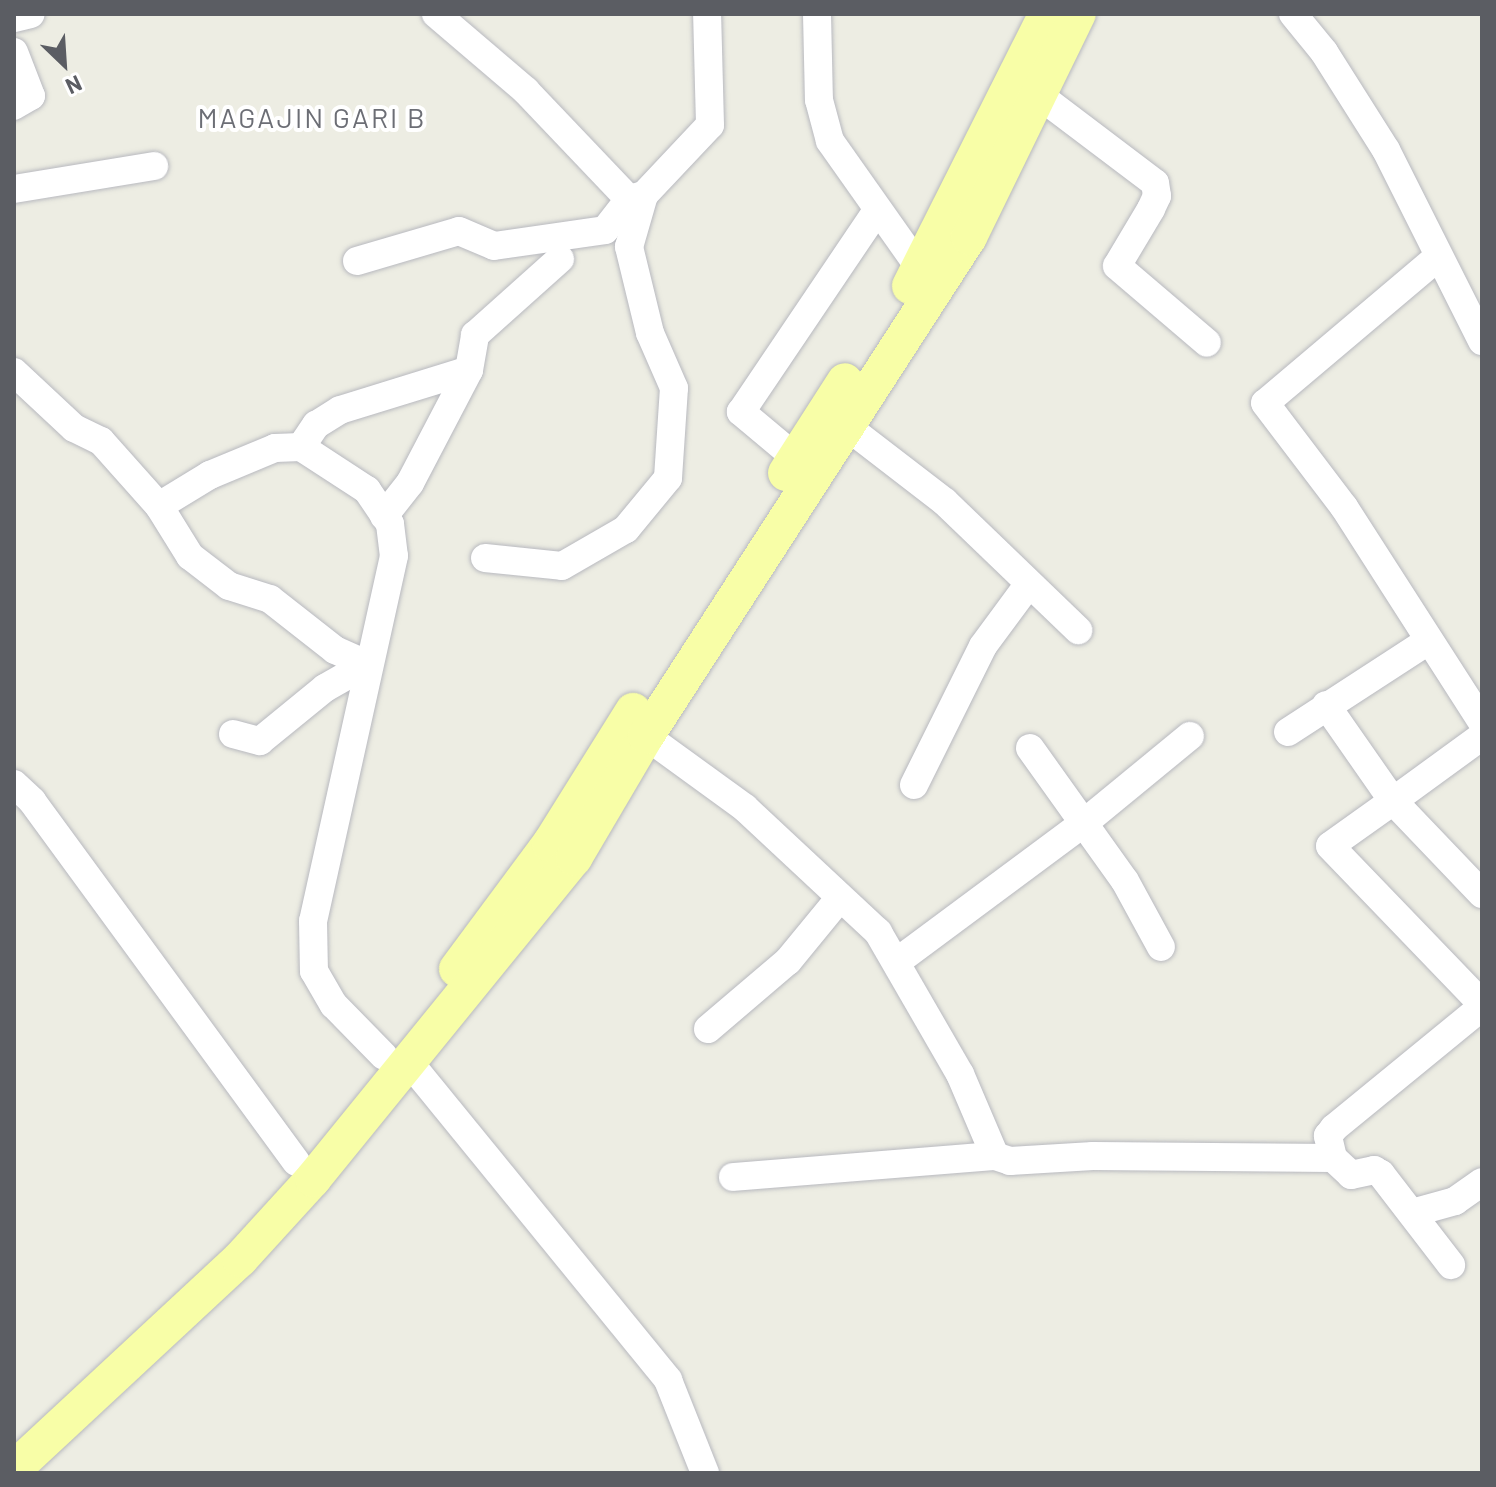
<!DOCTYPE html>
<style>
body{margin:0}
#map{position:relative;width:1496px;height:1487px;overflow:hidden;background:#edede3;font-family:Barlow,sans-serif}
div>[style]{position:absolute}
.roads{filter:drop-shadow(0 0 2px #b8b9bf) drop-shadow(0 0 2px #b8b9bf)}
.minor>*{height:28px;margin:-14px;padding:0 14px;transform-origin:14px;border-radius:14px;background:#fff}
.major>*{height:36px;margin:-18px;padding:0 18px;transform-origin:18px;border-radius:18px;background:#f8fea7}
span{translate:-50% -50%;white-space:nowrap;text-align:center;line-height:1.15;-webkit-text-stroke:8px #fff;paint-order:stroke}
.neighbourhood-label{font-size:28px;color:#6c6e75;letter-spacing:2px}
.frame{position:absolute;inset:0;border:16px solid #5b5d63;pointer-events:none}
.north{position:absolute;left:24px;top:24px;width:80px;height:80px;-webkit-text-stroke:6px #fff;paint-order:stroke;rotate:155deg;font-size:22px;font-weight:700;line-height:32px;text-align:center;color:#5b5d63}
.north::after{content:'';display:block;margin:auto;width:28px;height:36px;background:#5b5d63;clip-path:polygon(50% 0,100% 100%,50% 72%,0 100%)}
</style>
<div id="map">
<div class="roads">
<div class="minor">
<div style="left:436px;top:14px;width:118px;rotate:40.5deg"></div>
<div style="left:526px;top:91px;width:149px;rotate:46.4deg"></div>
<div style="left:817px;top:14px;width:86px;rotate:88.7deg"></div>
<div style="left:819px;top:100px;width:42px;rotate:75deg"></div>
<div style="left:830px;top:141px;width:158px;rotate:54.8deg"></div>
<div style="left:1293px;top:14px;width:49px;rotate:50.8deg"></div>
<div style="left:1324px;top:52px;width:116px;rotate:57.7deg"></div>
<div style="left:1386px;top:150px;width:214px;rotate:63.3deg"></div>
<div style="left:14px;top:18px;width:17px;rotate:-13deg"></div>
<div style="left:14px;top:52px;width:47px;rotate:68.9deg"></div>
<div style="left:31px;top:96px;width:20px;rotate:150deg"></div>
<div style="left:1040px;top:96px;width:144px;rotate:37.1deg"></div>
<div style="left:1155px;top:183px;width:13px;rotate:81deg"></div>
<div style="left:1157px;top:196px;width:14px;rotate:115deg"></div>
<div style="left:1151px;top:209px;width:66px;rotate:120.8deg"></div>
<div style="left:1117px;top:266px;width:118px;rotate:40.5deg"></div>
<div style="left:14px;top:189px;width:142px;rotate:-9.3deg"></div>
<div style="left:1438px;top:257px;width:226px;rotate:139.8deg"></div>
<div style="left:1265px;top:403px;width:131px;rotate:52.8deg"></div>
<div style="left:1344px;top:507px;width:255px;rotate:57.3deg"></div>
<div style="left:357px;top:261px;width:106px;rotate:-16.4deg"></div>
<div style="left:459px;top:231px;width:38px;rotate:23deg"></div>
<div style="left:494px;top:246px;width:112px;rotate:-8.2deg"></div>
<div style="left:605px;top:230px;width:39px;rotate:-52deg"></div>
<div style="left:629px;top:199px;width:16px;rotate:-15deg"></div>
<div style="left:14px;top:372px;width:82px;rotate:43deg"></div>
<div style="left:74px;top:428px;width:30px;rotate:26deg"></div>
<div style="left:101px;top:441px;width:87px;rotate:48.3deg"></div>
<div style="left:159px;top:506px;width:59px;rotate:58.2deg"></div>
<div style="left:190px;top:556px;width:49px;rotate:37.6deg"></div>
<div style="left:229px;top:586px;width:43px;rotate:17.6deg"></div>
<div style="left:270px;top:599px;width:83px;rotate:38.1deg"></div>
<div style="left:335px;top:650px;width:35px;rotate:24deg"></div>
<div style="left:845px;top:425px;width:126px;rotate:37.6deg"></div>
<div style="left:945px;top:502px;width:185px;rotate:43.9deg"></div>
<div style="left:301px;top:447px;width:27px;rotate:-56deg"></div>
<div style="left:316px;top:425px;width:28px;rotate:-32deg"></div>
<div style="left:340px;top:410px;width:135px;rotate:-17.2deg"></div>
<div style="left:796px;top:458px;width:72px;rotate:-140.1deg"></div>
<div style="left:741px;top:412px;width:244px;rotate:-56deg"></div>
<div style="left:159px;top:506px;width:60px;rotate:-31.3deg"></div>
<div style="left:210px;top:475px;width:70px;rotate:-22.6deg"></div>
<div style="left:275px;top:448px;width:26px;rotate:-2deg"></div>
<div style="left:301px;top:447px;width:79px;rotate:33.1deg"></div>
<div style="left:367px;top:490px;width:41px;rotate:55.9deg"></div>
<div style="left:390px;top:524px;width:32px;rotate:83deg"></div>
<div style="left:394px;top:556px;width:374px;rotate:102.5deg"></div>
<div style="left:313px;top:921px;width:50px;rotate:88.9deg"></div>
<div style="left:314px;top:971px;width:39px;rotate:60deg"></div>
<div style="left:334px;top:1005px;width:71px;rotate:45.6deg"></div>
<div style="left:384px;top:516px;width:42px;rotate:-51.8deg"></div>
<div style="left:410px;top:483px;width:127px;rotate:-62.4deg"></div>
<div style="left:469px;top:370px;width:36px;rotate:-80deg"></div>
<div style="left:475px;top:335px;width:114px;rotate:-41.8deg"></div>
<div style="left:485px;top:558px;width:77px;rotate:5.9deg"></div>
<div style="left:562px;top:566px;width:74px;rotate:-30deg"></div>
<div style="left:626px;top:529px;width:66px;rotate:-50.5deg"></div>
<div style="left:668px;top:478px;width:90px;rotate:-86.2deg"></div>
<div style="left:674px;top:388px;width:60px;rotate:-113.6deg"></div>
<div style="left:650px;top:333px;width:89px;rotate:-103.7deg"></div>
<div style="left:629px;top:247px;width:54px;rotate:-73.9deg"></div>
<div style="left:644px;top:195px;width:96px;rotate:-46.7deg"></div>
<div style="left:710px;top:125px;width:111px;rotate:-91.5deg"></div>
<div style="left:1326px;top:705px;width:117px;rotate:55.1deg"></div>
<div style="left:1393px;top:801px;width:110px;rotate:-36.1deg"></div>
<div style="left:1288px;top:732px;width:167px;rotate:-33deg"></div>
<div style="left:233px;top:734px;width:28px;rotate:15deg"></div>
<div style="left:260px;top:741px;width:84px;rotate:-39.2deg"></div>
<div style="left:325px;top:688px;width:48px;rotate:-29.7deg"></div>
<div style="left:646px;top:736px;width:122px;rotate:36deg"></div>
<div style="left:745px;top:808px;width:182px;rotate:43deg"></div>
<div style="left:878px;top:932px;width:164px;rotate:60deg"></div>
<div style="left:960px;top:1074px;width:89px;rotate:66.9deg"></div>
<div style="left:995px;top:1156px;width:16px;rotate:18deg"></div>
<div style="left:1010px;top:1161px;width:83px;rotate:-3.4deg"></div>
<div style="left:1093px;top:1156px;width:240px;rotate:0.5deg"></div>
<div style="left:1333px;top:1158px;width:25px;rotate:43deg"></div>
<div style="left:1351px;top:1175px;width:24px;rotate:-12deg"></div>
<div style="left:1374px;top:1170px;width:8px;rotate:30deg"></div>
<div style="left:1381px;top:1174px;width:115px;rotate:52.4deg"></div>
<div style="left:1030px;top:748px;width:163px;rotate:54.5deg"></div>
<div style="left:1125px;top:881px;width:75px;rotate:61.4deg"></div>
<div style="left:14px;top:784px;width:25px;rotate:43deg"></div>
<div style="left:32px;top:801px;width:447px;rotate:53.8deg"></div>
<div style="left:914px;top:785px;width:155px;rotate:-63.6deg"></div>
<div style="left:983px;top:646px;width:76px;rotate:-53.6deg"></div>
<div style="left:1482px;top:894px;width:129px;rotate:-133.7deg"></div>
<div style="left:1393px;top:801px;width:77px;rotate:144.5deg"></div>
<div style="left:1330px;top:846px;width:219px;rotate:46.1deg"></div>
<div style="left:898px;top:961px;width:232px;rotate:-36.6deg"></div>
<div style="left:1084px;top:823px;width:137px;rotate:-39.4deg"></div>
<div style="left:708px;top:1029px;width:105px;rotate:-40.4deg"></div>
<div style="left:788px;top:961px;width:80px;rotate:-50.6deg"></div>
<div style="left:409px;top:1062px;width:410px;rotate:50.8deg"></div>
<div style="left:668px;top:1380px;width:100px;rotate:68.3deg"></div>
<div style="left:1333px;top:1158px;width:23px;rotate:-103deg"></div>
<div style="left:1328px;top:1136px;width:10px;rotate:-53deg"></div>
<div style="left:1334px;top:1128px;width:191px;rotate:-39.3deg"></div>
<div style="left:733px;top:1177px;width:263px;rotate:-4.6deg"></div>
<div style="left:1412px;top:1213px;width:45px;rotate:-15.6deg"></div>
<div style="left:1455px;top:1201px;width:33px;rotate:-35deg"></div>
</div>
<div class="major">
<div style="left:910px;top:286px;width:305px;rotate:-63.3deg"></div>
<div style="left:786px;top:473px;width:109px;rotate:-57.3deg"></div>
<div style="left:457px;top:969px;width:156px;rotate:-53.4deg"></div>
<div style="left:550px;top:844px;width:157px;rotate:-58deg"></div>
<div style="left:14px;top:1469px;width:309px;rotate:-42.9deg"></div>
<div style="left:240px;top:1259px;width:108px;rotate:-47.6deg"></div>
<div style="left:313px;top:1179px;width:414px;rotate:-50.9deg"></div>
<div style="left:574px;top:858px;width:142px;rotate:-59.5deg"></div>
<div style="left:646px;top:736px;width:594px;rotate:-57.09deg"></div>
<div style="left:969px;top:237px;width:248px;rotate:-64deg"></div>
</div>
</div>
<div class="neighbourhood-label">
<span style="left:312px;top:117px">MAGAJIN GARI B</span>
</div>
<div class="frame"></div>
<div class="north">N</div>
</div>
